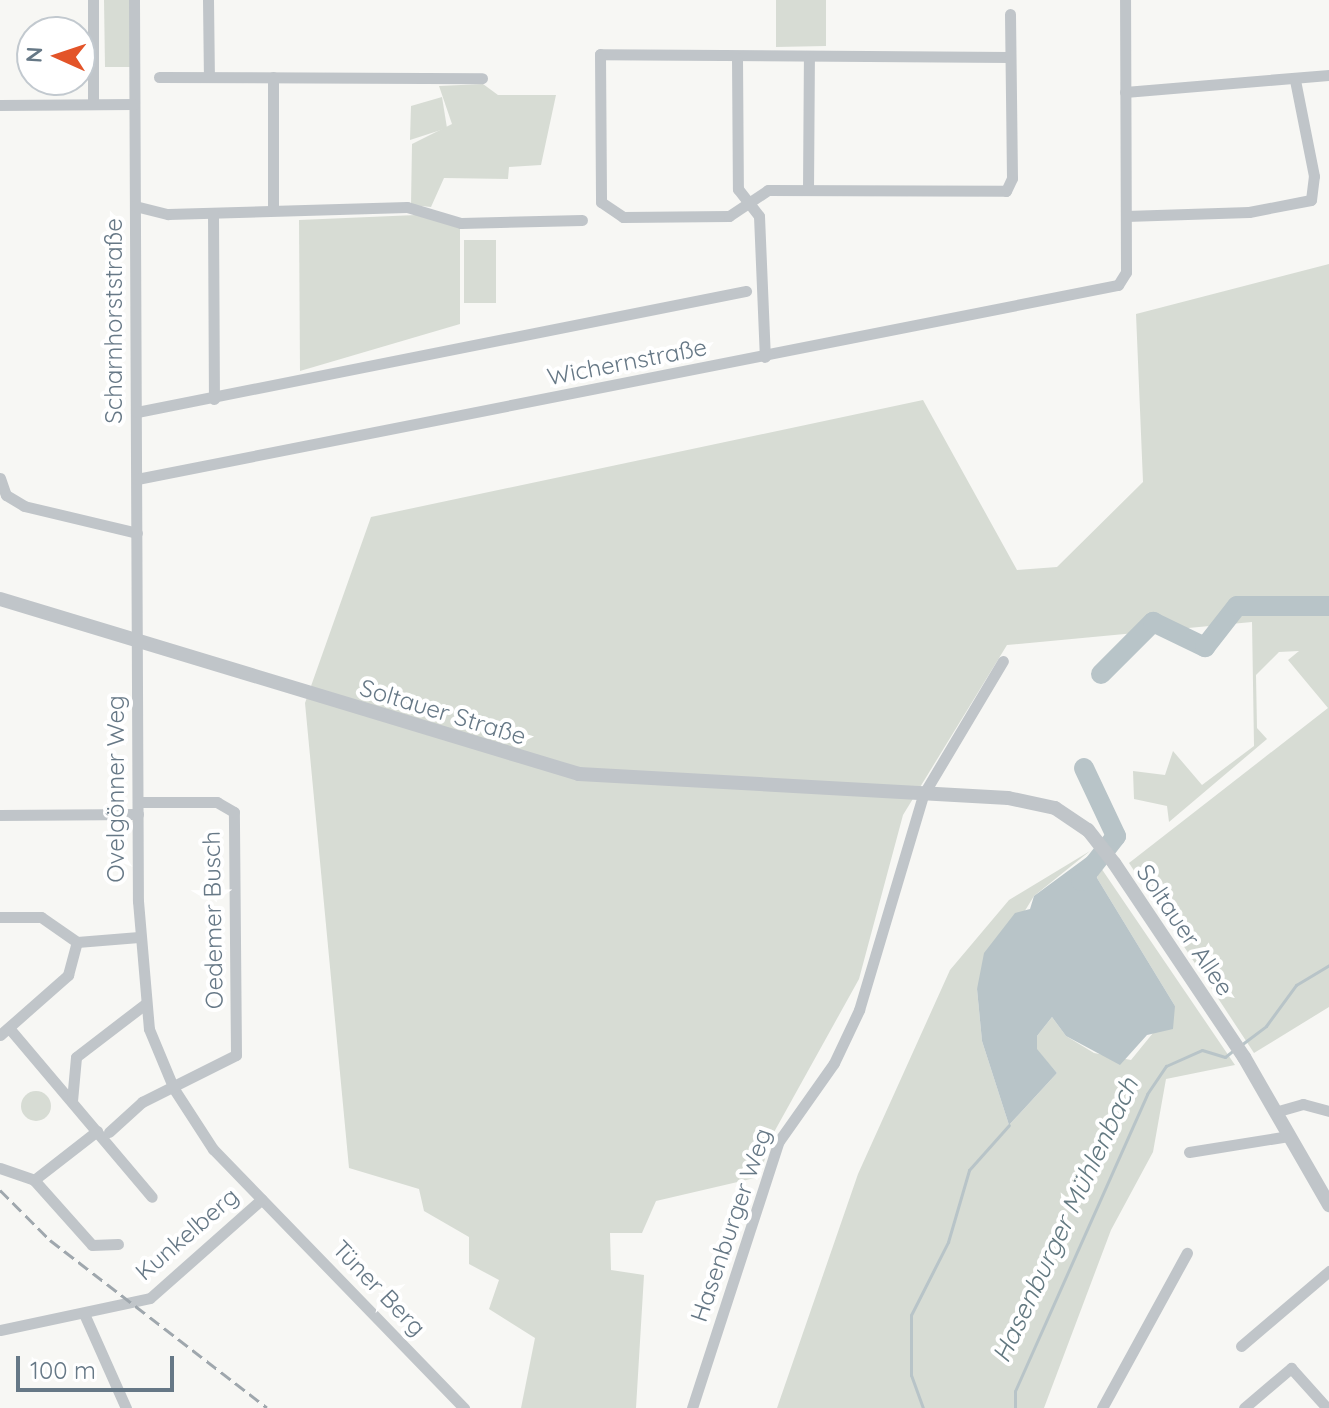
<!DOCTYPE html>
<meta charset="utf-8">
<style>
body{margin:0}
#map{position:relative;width:1329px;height:1408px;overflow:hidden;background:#f7f7f4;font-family:Quicksand,sans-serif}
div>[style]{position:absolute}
.green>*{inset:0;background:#d7dcd4}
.round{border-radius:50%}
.water>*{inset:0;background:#b8c4c8}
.stream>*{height:3px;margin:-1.5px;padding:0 1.5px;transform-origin:1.5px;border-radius:1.5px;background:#b8c4c8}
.river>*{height:20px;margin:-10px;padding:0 10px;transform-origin:10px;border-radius:10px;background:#b8c4c8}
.minor>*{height:11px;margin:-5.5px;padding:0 5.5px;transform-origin:5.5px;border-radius:5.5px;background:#c0c5c9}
.tertiary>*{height:14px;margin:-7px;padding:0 7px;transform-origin:7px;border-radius:7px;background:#c0c5c9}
.rail>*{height:3px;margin-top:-1.5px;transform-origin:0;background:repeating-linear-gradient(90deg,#9fa7ad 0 12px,transparent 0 18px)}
span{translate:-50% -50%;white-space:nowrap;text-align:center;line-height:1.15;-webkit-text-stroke:8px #fff;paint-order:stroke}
.street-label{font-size:24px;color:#667886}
.water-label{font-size:26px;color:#637981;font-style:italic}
.north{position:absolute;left:16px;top:16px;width:80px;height:80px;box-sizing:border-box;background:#fff;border:2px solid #c2c9cf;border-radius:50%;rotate:273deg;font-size:22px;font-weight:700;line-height:32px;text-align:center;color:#667886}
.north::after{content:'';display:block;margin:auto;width:28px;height:36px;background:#e35429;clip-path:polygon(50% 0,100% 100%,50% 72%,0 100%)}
.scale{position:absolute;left:16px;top:1356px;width:158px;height:36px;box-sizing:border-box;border:4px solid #667886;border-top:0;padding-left:10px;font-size:24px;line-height:28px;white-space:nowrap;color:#667886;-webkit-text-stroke:6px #fff;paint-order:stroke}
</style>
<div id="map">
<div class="green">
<div style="clip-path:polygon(104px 0,130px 0,130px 67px,105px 67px)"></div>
<div style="clip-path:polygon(776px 0,826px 0,826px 46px,776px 47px)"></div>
<div style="clip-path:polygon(483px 84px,498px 95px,556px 95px,541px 165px,509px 167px,508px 179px,444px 178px,431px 207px,411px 205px,412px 144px,452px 124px,439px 86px)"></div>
<div style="clip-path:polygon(442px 97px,447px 128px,410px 140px,411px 106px)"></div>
<div style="clip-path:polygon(416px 215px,460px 225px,460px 324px,300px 371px,299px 220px)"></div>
<div style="clip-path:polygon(464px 240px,496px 240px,496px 303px,464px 303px)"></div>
<div style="clip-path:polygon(1329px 264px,1329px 1007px,1254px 1053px,1129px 863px,1328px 708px,1288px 660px,1299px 651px,1279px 652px,1256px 675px,1257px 728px,1267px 739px,1169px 822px,1167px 806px,1134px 799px,1133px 771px,1165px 775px,1173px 751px,1202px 785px,1254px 746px,1252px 622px,1007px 645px,903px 815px,859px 979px,773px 1134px,759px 1177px,656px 1201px,642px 1233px,610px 1233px,611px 1270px,644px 1275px,636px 1408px,521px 1408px,535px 1338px,489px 1309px,499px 1280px,469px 1264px,469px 1237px,424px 1211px,419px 1189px,349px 1168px,305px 703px,371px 517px,923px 400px,1017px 570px,1057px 567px,1143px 482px,1136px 314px)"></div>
<div style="clip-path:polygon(1090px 851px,1034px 896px,977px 989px,982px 1041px,1009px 1125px,1057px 1073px,1037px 1050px,1037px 1036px,1052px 1017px,1066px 1036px,1094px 1053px,1131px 1060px,1175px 1006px,1097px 878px,1099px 865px,1235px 1065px,1166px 1079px,1153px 1152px,1111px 1230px,1044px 1408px,777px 1408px,858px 1174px,950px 970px,1009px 900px)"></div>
<div class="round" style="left:21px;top:1091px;width:30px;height:30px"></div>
</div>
<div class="water">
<div style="clip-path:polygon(1091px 854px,1097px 878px,1175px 1006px,1173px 1029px,1147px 1035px,1120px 1065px,1066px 1036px,1052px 1017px,1037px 1036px,1037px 1049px,1057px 1073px,1009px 1125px,982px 1041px,977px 989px,984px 953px,1015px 913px,1030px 909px,1034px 896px)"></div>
</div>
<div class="stream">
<div style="left:1241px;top:1045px;width:31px;rotate:-37deg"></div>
<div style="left:1266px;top:1026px;width:51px;rotate:-53.8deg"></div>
<div style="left:1296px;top:985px;width:39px;rotate:-31deg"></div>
<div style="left:923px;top:1408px;width:35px;rotate:-110deg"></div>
<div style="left:911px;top:1375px;width:60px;rotate:-90deg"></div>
<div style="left:911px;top:1315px;width:82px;rotate:-63.1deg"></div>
<div style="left:948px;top:1242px;width:75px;rotate:-73.7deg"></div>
<div style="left:969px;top:1170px;width:60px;rotate:-48.4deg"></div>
<div style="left:1015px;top:1408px;width:17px;rotate:-90deg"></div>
<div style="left:1015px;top:1391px;width:325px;rotate:-66deg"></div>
<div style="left:1147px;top:1094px;width:34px;rotate:-56deg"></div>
<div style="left:1166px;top:1066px;width:39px;rotate:-24deg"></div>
<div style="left:1202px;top:1050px;width:24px;rotate:17deg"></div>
<div style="left:1225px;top:1057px;width:13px;rotate:-39deg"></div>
</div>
<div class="river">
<div style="left:1101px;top:674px;width:74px;rotate:-45deg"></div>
<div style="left:1153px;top:622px;width:58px;rotate:25.7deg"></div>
<div style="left:1205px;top:647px;width:52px;rotate:-52deg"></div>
<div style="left:1237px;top:606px;width:92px"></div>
<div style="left:1081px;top:881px;width:57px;rotate:-52.1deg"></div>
<div style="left:1116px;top:836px;width:75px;rotate:-115.2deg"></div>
</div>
<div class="minor">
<div style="left:93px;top:0;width:104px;rotate:90deg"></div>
<div style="left:134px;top:0;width:901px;rotate:89.75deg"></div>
<div style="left:138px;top:901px;width:128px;rotate:85.1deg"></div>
<div style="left:149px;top:1029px;width:65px;rotate:67.4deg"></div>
<div style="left:174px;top:1089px;width:72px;rotate:57deg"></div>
<div style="left:213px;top:1149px;width:361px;rotate:45.9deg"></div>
<div style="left:208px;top:0;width:77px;rotate:89.3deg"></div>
<div style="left:1010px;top:57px;width:410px;rotate:-179.6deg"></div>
<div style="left:600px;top:54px;width:148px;rotate:89.6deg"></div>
<div style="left:601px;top:202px;width:27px;rotate:34deg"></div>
<div style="left:623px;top:217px;width:106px;rotate:-0.5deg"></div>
<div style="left:729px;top:216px;width:47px;rotate:-33.7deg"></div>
<div style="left:768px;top:190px;width:238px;rotate:0.2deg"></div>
<div style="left:1006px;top:191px;width:14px;rotate:-65deg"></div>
<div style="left:1012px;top:178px;width:164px;rotate:-90.7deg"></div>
<div style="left:737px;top:58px;width:131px;rotate:89.6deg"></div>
<div style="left:738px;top:189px;width:34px;rotate:52deg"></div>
<div style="left:759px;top:216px;width:141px;rotate:87.6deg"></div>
<div style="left:159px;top:77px;width:323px;rotate:0.2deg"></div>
<div style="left:273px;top:77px;width:133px;rotate:90deg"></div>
<div style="left:1125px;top:92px;width:205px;rotate:-4.8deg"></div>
<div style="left:0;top:105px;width:134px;rotate:-0.4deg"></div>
<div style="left:808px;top:190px;width:132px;rotate:-89.6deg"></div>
<div style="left:135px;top:206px;width:34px;rotate:14deg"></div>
<div style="left:168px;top:214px;width:239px;rotate:-1.7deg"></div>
<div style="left:407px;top:207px;width:56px;rotate:16.5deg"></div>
<div style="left:461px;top:223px;width:121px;rotate:-1.4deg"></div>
<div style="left:213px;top:213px;width:186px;rotate:89.7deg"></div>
<div style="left:1126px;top:216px;width:123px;rotate:-1.9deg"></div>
<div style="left:1249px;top:212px;width:63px;rotate:-11deg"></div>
<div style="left:1311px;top:200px;width:24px;rotate:-83deg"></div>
<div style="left:1314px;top:176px;width:98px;rotate:-101.2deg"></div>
<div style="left:137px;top:412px;width:621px;rotate:-11.24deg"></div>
<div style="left:0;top:478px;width:18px;rotate:71deg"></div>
<div style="left:6px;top:495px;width:21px;rotate:31deg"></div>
<div style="left:24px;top:506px;width:116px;rotate:13.4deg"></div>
<div style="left:137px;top:479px;width:1000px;rotate:-11.19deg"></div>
<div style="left:1118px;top:285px;width:15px;rotate:-58deg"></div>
<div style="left:1126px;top:272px;width:272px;rotate:-90.2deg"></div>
<div style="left:0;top:815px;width:138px;rotate:-0.4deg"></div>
<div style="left:0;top:917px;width:41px"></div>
<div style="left:41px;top:917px;width:44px;rotate:34.8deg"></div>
<div style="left:9px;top:1028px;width:221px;rotate:49.8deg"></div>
<div style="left:0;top:1035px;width:91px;rotate:-41.4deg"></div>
<div style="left:68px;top:975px;width:34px;rotate:-75deg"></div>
<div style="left:77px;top:942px;width:62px;rotate:-4.6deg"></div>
<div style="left:72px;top:1101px;width:44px;rotate:-84.8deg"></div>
<div style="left:76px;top:1057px;width:87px;rotate:-37.5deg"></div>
<div style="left:1275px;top:1112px;width:29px;rotate:-16deg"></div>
<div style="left:1303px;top:1104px;width:27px;rotate:15deg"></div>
<div style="left:109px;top:1132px;width:45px;rotate:-42.3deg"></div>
<div style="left:142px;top:1102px;width:105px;rotate:-26.6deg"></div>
<div style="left:236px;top:1055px;width:243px;rotate:-90.5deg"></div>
<div style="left:234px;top:812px;width:20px;rotate:-150deg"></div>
<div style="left:217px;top:802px;width:79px;rotate:180deg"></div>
<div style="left:1189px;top:1152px;width:101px;rotate:-9.1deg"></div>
<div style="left:0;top:1168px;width:36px;rotate:19deg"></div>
<div style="left:34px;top:1180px;width:87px;rotate:48.3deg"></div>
<div style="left:92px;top:1245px;width:26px;rotate:-2deg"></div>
<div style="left:34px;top:1180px;width:80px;rotate:-37.9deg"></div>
<div style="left:85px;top:1316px;width:101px;rotate:66deg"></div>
<div style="left:0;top:1330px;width:153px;rotate:-12deg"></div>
<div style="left:150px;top:1298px;width:149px;rotate:-41.5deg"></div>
<div style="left:1241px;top:1346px;width:116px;rotate:-40.4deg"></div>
<div style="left:692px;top:1408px;width:281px;rotate:-72deg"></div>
<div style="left:779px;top:1141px;width:95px;rotate:-54.8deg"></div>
<div style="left:834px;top:1063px;width:59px;rotate:-64.7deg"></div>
<div style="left:859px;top:1010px;width:224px;rotate:-73.4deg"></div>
<div style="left:923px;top:795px;width:156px;rotate:-59.2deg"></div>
<div style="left:1102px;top:1408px;width:177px;rotate:-61.3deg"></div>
<div style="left:1244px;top:1408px;width:62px;rotate:-40.4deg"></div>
<div style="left:1291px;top:1368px;width:54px;rotate:48deg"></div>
</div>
<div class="tertiary">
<div style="left:0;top:599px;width:605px;rotate:16.82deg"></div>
<div style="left:579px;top:774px;width:430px;rotate:3.2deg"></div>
<div style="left:1008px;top:798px;width:48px;rotate:12deg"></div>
<div style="left:1055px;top:808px;width:40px;rotate:34deg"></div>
<div style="left:1088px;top:830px;width:42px;rotate:51.8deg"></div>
<div style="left:1114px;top:863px;width:234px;rotate:56.2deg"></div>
<div style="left:1244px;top:1057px;width:171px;rotate:60.1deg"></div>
</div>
<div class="rail">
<div style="left:0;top:1190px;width:71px;rotate:45deg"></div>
<div style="left:50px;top:1240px;width:274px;rotate:37.7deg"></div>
</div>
<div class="street-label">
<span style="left:114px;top:321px;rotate:-90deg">Scharnhorststraße</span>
<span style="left:627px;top:362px;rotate:-11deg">Wichernstraße</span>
<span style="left:443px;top:712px;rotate:17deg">Soltauer Straße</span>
<span style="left:116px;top:789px;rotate:-90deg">Ovelgönner Weg</span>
<span style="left:213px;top:920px;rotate:-91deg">Oedemer Busch</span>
<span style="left:1185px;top:930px;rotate:56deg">Soltauer Allee</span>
<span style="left:731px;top:1225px;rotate:-71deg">Hasenburger Weg</span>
<span style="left:187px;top:1234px;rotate:-41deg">Kunkelberg</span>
<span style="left:379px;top:1288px;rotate:46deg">Tüner Berg</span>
</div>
<div class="water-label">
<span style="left:1065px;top:1220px;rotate:-65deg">Hasenburger Mühlenbach</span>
</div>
<div class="north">N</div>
<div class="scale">100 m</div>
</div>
